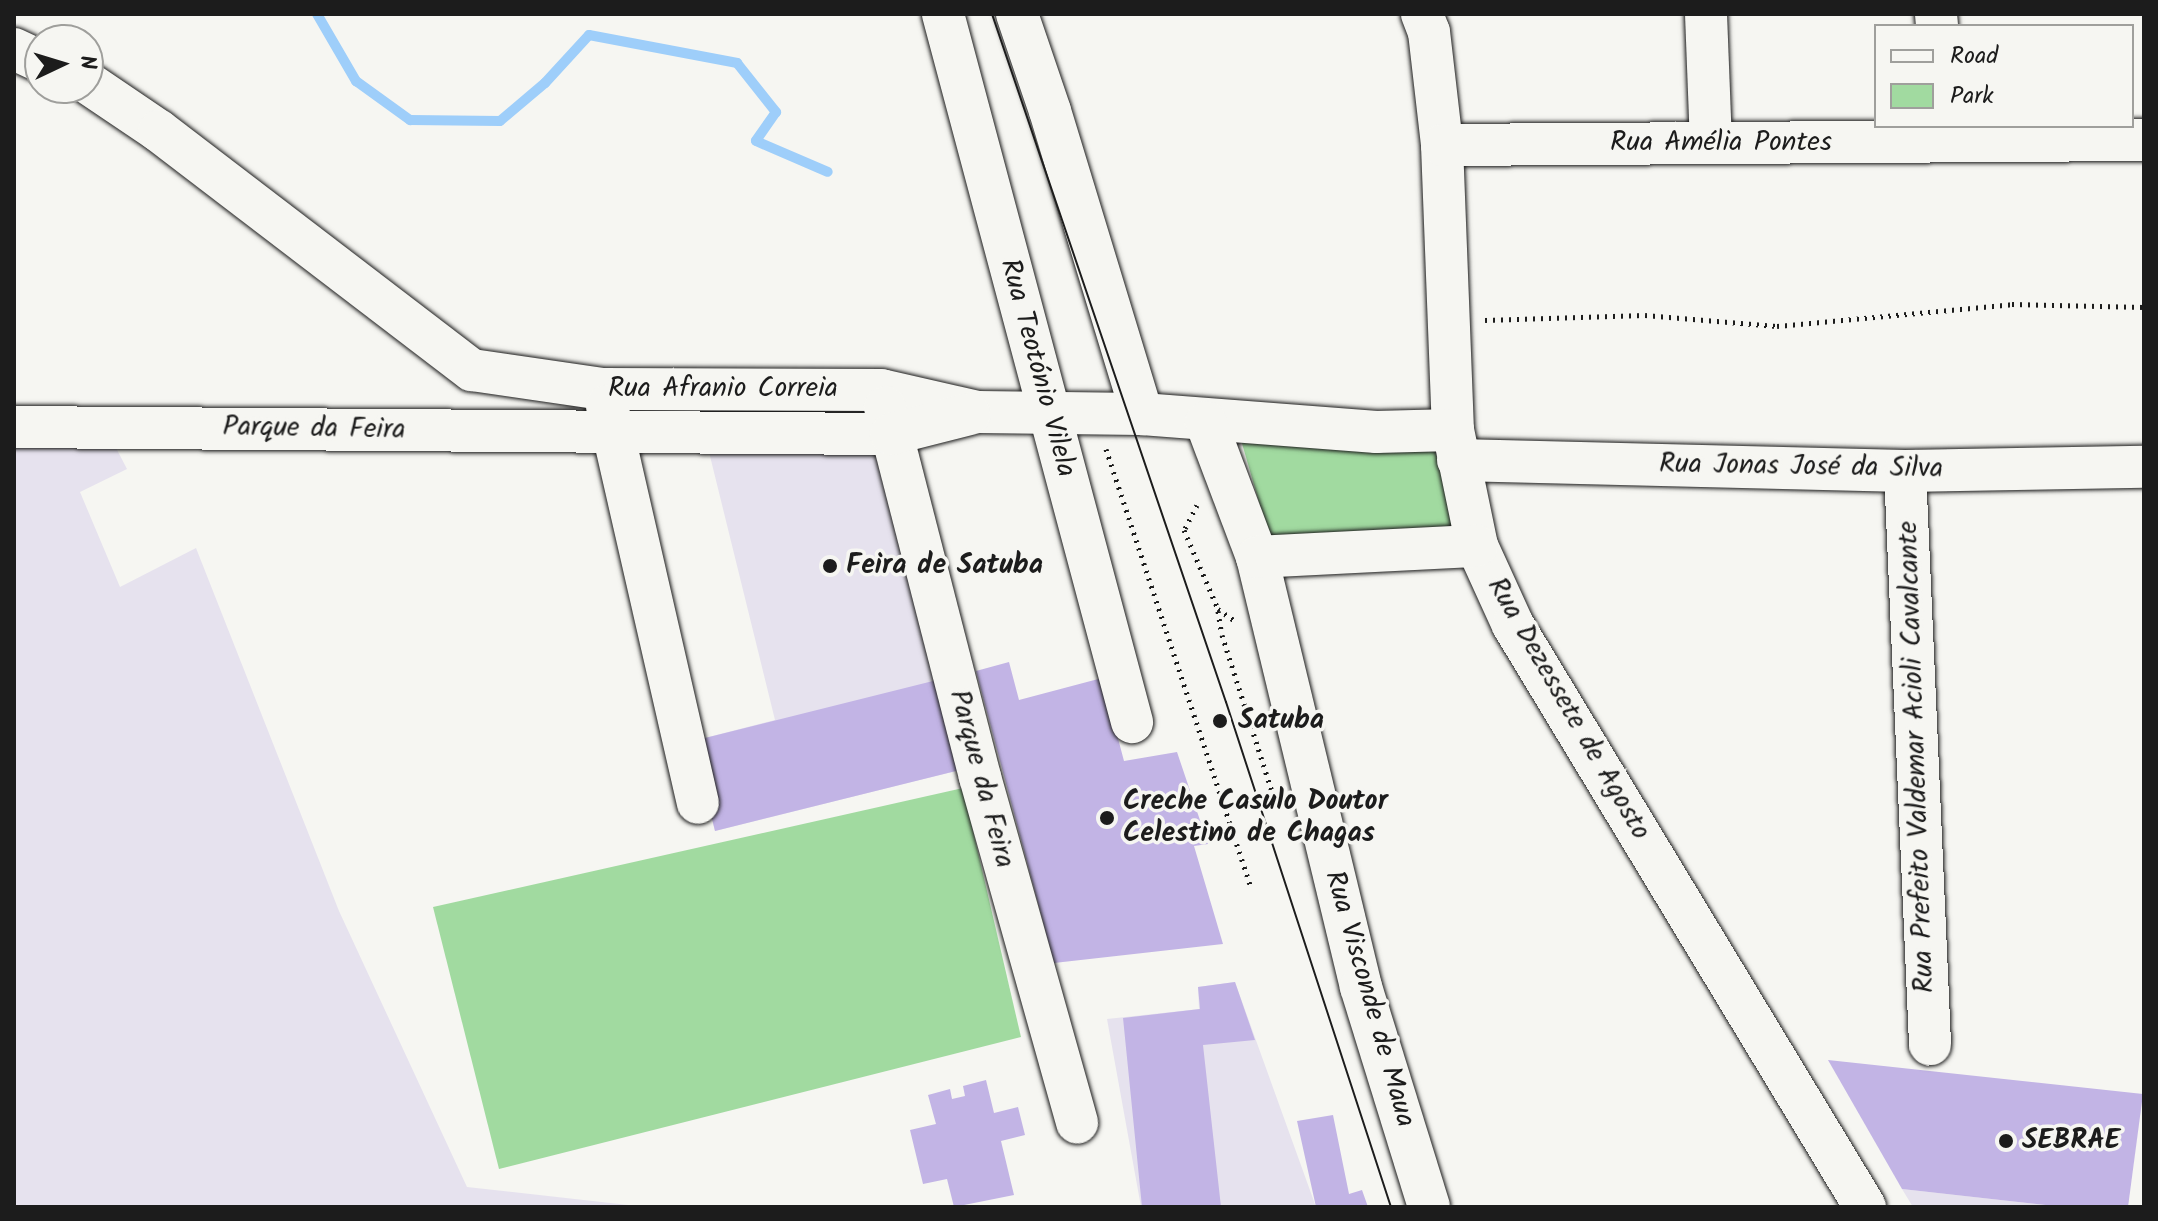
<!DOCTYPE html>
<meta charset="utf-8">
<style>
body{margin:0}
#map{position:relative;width:2158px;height:1221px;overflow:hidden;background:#f6f6f2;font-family:Kalam,sans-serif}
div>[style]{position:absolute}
.built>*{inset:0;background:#e6e2ee}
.green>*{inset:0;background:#a1daa0}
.stream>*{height:10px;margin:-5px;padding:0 5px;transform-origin:5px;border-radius:5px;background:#9ecefa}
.building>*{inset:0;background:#c2b4e5}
.path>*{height:5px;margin-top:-2.5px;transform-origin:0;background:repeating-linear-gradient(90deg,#1c1c1c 0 2px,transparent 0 8px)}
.roads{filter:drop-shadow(0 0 2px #1c1c1c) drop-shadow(0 0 2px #1c1c1c)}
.minor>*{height:42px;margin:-21px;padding:0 21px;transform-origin:21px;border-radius:21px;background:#f6f6f2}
.tram>*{height:2px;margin:-1px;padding:0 1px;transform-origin:1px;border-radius:1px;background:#1c1c1c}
.dots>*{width:22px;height:22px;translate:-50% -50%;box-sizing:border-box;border:4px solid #f6f6f2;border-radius:50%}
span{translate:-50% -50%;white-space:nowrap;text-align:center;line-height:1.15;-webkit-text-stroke:7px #f6f6f2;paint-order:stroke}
.street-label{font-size:28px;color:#1c1c1c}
.poi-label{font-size:28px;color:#1c1c1c;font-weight:700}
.left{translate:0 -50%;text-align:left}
.frame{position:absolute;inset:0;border:16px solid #1c1c1c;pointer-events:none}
.legend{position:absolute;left:1874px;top:24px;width:260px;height:104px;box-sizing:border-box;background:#f6f6f2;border:2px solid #9f9f9c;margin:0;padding:10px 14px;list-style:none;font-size:24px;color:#1c1c1c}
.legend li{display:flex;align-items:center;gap:16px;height:40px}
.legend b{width:40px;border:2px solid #9f9f9c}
.north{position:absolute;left:24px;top:24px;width:80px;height:80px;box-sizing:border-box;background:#f6f6f2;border:2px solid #9f9f9c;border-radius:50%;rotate:86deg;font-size:22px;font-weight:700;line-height:32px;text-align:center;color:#1c1c1c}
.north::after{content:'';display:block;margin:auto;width:28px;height:36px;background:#1c1c1c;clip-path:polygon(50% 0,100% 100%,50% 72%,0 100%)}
</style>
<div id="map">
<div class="built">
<div style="clip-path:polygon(14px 444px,114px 444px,127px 469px,80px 492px,120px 587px,196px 548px,339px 911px,467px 1187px,646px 1207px,14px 1207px)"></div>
<div style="clip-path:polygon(709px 452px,894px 455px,972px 767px,715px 831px,693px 741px,775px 720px)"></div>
<div style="clip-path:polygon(1235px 982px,1316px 1207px,1141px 1207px,1107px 1019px,1199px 1009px,1198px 987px)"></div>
<div style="clip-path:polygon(1902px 1189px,2064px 1207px,1913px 1207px)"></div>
</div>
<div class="green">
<div style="clip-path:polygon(1241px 440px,1434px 448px,1458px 532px,1270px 540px)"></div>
<div style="clip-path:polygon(963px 788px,1021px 1037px,499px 1169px,433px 907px)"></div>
</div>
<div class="stream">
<div style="left:317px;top:14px;width:78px;rotate:59.8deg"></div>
<div style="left:356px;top:81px;width:67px;rotate:35.8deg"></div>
<div style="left:410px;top:120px;width:90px;rotate:0.6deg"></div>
<div style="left:500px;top:121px;width:59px;rotate:-40.2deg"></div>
<div style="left:545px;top:83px;width:65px;rotate:-47.5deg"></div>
<div style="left:589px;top:35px;width:151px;rotate:10.7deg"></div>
<div style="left:737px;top:63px;width:63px;rotate:51.5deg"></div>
<div style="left:776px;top:112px;width:35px;rotate:125deg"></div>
<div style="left:756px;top:141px;width:78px;rotate:23.3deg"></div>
</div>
<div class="building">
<div style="clip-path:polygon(1009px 662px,1019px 700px,1102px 678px,1124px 761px,1177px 752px,1208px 844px,1194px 846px,1223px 944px,1054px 963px,976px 671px)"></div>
<div style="clip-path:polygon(949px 677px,972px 767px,715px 831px,693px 741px)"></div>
<div style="clip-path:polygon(1235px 982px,1255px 1040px,1203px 1045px,1221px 1207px,1142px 1207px,1123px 1018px,1200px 1009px,1198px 987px)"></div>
<div style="clip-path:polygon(1828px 1060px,2143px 1094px,2128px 1207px,2064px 1207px,1902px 1189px)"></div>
<div style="clip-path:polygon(986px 1080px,994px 1113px,1018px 1107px,1025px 1135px,1001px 1141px,1014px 1195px,954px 1207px,947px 1179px,923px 1184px,910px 1130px,936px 1124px,928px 1095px,950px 1089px,952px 1099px,965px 1096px,963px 1086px)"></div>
<div style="clip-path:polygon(1333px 1115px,1349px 1194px,1362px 1190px,1368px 1207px,1316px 1207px,1297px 1121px)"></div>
</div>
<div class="path">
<div style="left:1485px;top:320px;width:160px;rotate:-1.8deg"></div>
<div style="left:1645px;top:315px;width:132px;rotate:4.8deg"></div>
<div style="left:1777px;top:326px;width:236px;rotate:-5.3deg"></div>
<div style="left:2012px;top:304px;width:132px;rotate:1.3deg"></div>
<div style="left:1106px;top:449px;width:459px;rotate:71.7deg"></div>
<div style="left:1197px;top:505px;width:28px;rotate:117deg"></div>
<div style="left:1184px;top:530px;width:86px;rotate:66.7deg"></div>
<div style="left:1218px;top:609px;width:19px;rotate:35deg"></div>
<div style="left:1218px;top:611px;width:24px;rotate:81deg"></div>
<div style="left:1222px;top:635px;width:162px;rotate:72.3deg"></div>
</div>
<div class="roads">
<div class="minor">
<div style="left:943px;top:14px;width:733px;rotate:75.05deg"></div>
<div style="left:1017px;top:14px;width:102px;rotate:71.2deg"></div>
<div style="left:1050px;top:111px;width:317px;rotate:73.1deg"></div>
<div style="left:1422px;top:14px;width:19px;rotate:69deg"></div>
<div style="left:1429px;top:32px;width:114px;rotate:83.4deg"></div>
<div style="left:1442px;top:145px;width:285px;rotate:87.8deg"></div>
<div style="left:1453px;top:430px;width:118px;rotate:78.3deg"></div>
<div style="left:1477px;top:546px;width:87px;rotate:65.5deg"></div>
<div style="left:1513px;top:625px;width:680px;rotate:58.83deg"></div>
<div style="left:1706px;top:14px;width:128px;rotate:87.8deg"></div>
<div style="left:1936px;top:14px;width:12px;rotate:85deg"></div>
<div style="left:14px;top:49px;width:29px;rotate:25deg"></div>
<div style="left:88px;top:83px;width:86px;rotate:34.1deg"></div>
<div style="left:159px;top:131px;width:394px;rotate:37.4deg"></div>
<div style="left:472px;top:370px;width:132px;rotate:8.3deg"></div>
<div style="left:603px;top:389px;width:278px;rotate:0.2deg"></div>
<div style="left:881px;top:390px;width:99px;rotate:12.8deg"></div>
<div style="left:978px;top:412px;width:164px;rotate:0.7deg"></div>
<div style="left:1142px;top:414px;width:235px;rotate:4.4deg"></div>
<div style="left:1376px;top:432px;width:77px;rotate:-1.5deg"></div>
<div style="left:1442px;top:145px;width:702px;rotate:-0.41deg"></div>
<div style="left:607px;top:406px;width:407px;rotate:77.1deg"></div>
<div style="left:885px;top:407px;width:382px;rotate:75.6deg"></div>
<div style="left:980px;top:777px;width:359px;rotate:74.3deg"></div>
<div style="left:1206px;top:422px;width:144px;rotate:69.3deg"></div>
<div style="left:1257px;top:557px;width:442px;rotate:76.4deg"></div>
<div style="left:1361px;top:987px;width:230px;rotate:72.8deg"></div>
<div style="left:14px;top:427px;width:877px;rotate:0.46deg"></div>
<div style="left:891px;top:434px;width:81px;rotate:-14.2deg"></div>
<div style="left:1458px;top:460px;width:447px;rotate:1.4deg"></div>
<div style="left:1905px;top:471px;width:239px;rotate:-1deg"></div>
<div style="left:1905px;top:471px;width:574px;rotate:87.5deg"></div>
<div style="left:1257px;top:557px;width:220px;rotate:-2.9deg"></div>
</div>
</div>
<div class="tram">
<div style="left:992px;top:14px;width:727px;rotate:71.22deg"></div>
<div style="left:1226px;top:702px;width:531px;rotate:71.91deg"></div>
</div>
<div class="dots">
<div style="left:830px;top:566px;background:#1c1c1c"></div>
<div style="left:1220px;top:721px;background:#1c1c1c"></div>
<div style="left:1107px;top:818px;background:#1c1c1c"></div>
<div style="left:2006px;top:1141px;background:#1c1c1c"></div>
</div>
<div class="street-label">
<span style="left:1721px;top:143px">Rua Amélia Pontes</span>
<span style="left:1037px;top:368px;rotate:75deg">Rua Teotónio Vilela</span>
<span style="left:723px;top:389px">Rua Afranio Correia</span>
<span style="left:314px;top:429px;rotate:1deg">Parque da Feira</span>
<span style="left:1801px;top:467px;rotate:1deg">Rua Jonas José da Silva</span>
<span style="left:1568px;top:709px;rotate:60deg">Rua Dezessete de Agosto</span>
<span style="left:1917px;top:757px;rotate:-92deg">Rua Prefeito Valdemar Acioli Cavalcante</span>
<span style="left:981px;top:779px;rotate:75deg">Parque da Feira</span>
<span style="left:1369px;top:999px;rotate:74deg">Rua Visconde de Maua</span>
</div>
<div class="poi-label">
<span class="left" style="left:846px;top:566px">Feira de Satuba</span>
<span class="left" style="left:1238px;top:721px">Satuba</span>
<span class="left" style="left:1123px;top:818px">Creche Casulo Doutor<br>Celestino de Chagas</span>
<span class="left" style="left:2022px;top:1141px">SEBRAE</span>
</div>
<div class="frame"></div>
<ul class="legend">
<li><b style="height:10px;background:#f6f6f2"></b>Road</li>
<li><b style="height:22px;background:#a1daa0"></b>Park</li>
</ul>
<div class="north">N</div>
</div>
